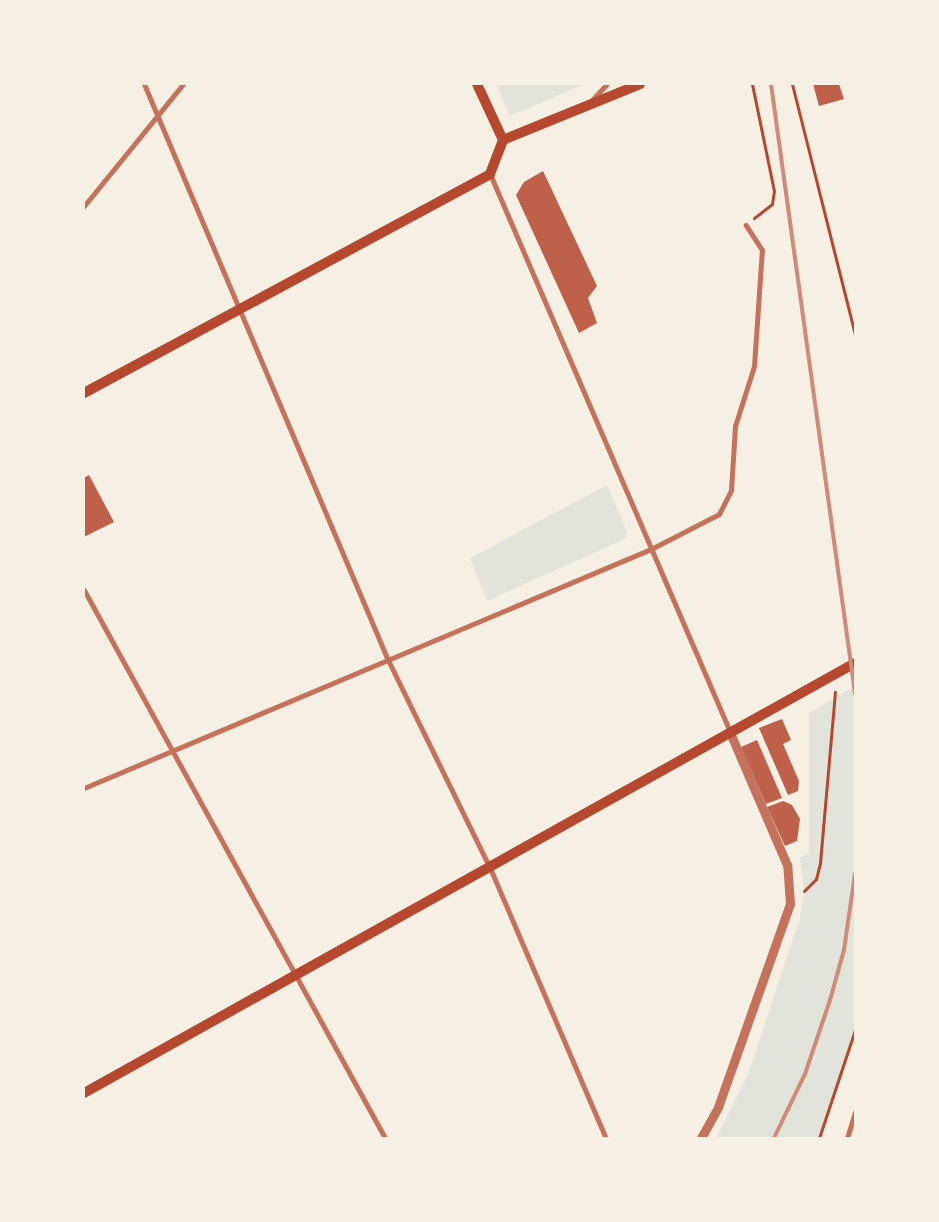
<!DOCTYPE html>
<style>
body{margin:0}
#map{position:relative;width:939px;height:1222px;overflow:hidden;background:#f6efe4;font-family:Overpass,sans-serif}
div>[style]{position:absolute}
.green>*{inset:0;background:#e2e4dc}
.building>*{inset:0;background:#bf614a}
.path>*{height:3px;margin:-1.5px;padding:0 1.5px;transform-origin:1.5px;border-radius:1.5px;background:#b5482f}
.minor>*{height:5px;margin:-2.5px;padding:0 2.5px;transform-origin:2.5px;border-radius:2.5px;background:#c5725c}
.tertiary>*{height:9px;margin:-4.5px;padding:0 4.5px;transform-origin:4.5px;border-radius:4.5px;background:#c5725c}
.secondary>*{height:10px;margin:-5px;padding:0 5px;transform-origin:5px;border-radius:5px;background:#b5482f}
.rail>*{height:4px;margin:-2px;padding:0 2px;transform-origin:2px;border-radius:2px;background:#cf8b77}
span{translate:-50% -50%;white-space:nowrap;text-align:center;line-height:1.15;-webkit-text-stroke:4.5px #f6efe4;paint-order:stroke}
.frame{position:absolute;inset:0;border:85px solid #f6efe4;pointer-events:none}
</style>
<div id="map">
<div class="green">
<div style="clip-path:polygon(496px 84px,585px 84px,510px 116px)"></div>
<div style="clip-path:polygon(607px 485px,627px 532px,625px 539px,487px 601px,470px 558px)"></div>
<div style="clip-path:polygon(855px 686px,855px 1030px,819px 1138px,716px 1138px,749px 1072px,800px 918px,804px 891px,800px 858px,809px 853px,809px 713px)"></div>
</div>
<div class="building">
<div style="clip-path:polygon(813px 84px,839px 84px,844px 99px,819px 106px)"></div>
<div style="clip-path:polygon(543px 171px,597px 286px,588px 298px,597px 323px,579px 333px,516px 195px,524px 182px)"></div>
<div style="clip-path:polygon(89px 475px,114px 522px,84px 537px,84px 478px)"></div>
<div style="clip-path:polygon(782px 719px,791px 740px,783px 744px,799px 781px,798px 791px,788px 795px,759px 728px)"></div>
<div style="clip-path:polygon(757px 740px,782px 798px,766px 804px,741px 747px)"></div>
<div style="clip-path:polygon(783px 801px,792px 805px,800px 819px,797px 841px,785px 846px,767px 807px)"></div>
</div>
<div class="path">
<div style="left:752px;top:84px;width:109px;rotate:78.4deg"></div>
<div style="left:774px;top:191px;width:13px;rotate:99deg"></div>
<div style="left:772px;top:204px;width:23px;rotate:142deg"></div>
<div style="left:792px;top:84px;width:259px;rotate:75.9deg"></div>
<div style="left:804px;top:891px;width:17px;rotate:-45deg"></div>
<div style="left:816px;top:879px;width:16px;rotate:-76deg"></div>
<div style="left:820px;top:863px;width:172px;rotate:-85deg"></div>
<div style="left:819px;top:1138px;width:114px;rotate:-71.6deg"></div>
</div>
<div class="minor">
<div style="left:144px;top:84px;width:623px;rotate:67.05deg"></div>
<div style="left:387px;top:658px;width:234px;rotate:63.9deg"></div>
<div style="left:490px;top:868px;width:294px;rotate:66.8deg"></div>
<div style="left:591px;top:101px;width:23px;rotate:-47deg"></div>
<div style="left:490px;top:174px;width:610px;rotate:66.72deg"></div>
<div style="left:84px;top:206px;width:157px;rotate:-50.9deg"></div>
<div style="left:84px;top:590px;width:625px;rotate:61.22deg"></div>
<div style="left:84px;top:788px;width:615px;rotate:-22.86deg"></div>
<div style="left:651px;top:549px;width:76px;rotate:-27.2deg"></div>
<div style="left:719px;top:514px;width:27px;rotate:-63deg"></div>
<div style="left:731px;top:490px;width:64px;rotate:-86.4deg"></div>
<div style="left:735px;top:426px;width:63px;rotate:-72.4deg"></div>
<div style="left:754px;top:366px;width:116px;rotate:-86.1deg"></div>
<div style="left:762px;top:250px;width:30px;rotate:-123deg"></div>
<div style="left:847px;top:1138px;width:27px;rotate:-73deg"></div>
</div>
<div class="tertiary">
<div style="left:701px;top:1138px;width:35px;rotate:-61deg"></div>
<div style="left:718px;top:1107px;width:215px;rotate:-70.5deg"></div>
<div style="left:790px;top:904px;width:39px;rotate:-94deg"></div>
<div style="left:787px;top:865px;width:142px;rotate:-113.3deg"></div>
</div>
<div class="secondary">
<div style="left:477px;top:84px;width:62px;rotate:65.1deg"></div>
<div style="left:503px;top:140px;width:148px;rotate:-22.2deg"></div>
<div style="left:84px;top:393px;width:461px;rotate:-28.3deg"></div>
<div style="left:490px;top:174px;width:36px;rotate:-69deg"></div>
<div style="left:84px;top:1093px;width:883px;rotate:-29.15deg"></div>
</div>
<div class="rail">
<div style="left:771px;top:84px;width:615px;rotate:82.15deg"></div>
<div style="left:774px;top:1138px;width:71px;rotate:-64.2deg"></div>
<div style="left:805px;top:1074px;width:78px;rotate:-71.3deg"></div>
<div style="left:830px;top:1000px;width:52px;rotate:-74.4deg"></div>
<div style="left:844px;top:950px;width:77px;rotate:-81.8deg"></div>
</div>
<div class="frame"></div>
</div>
